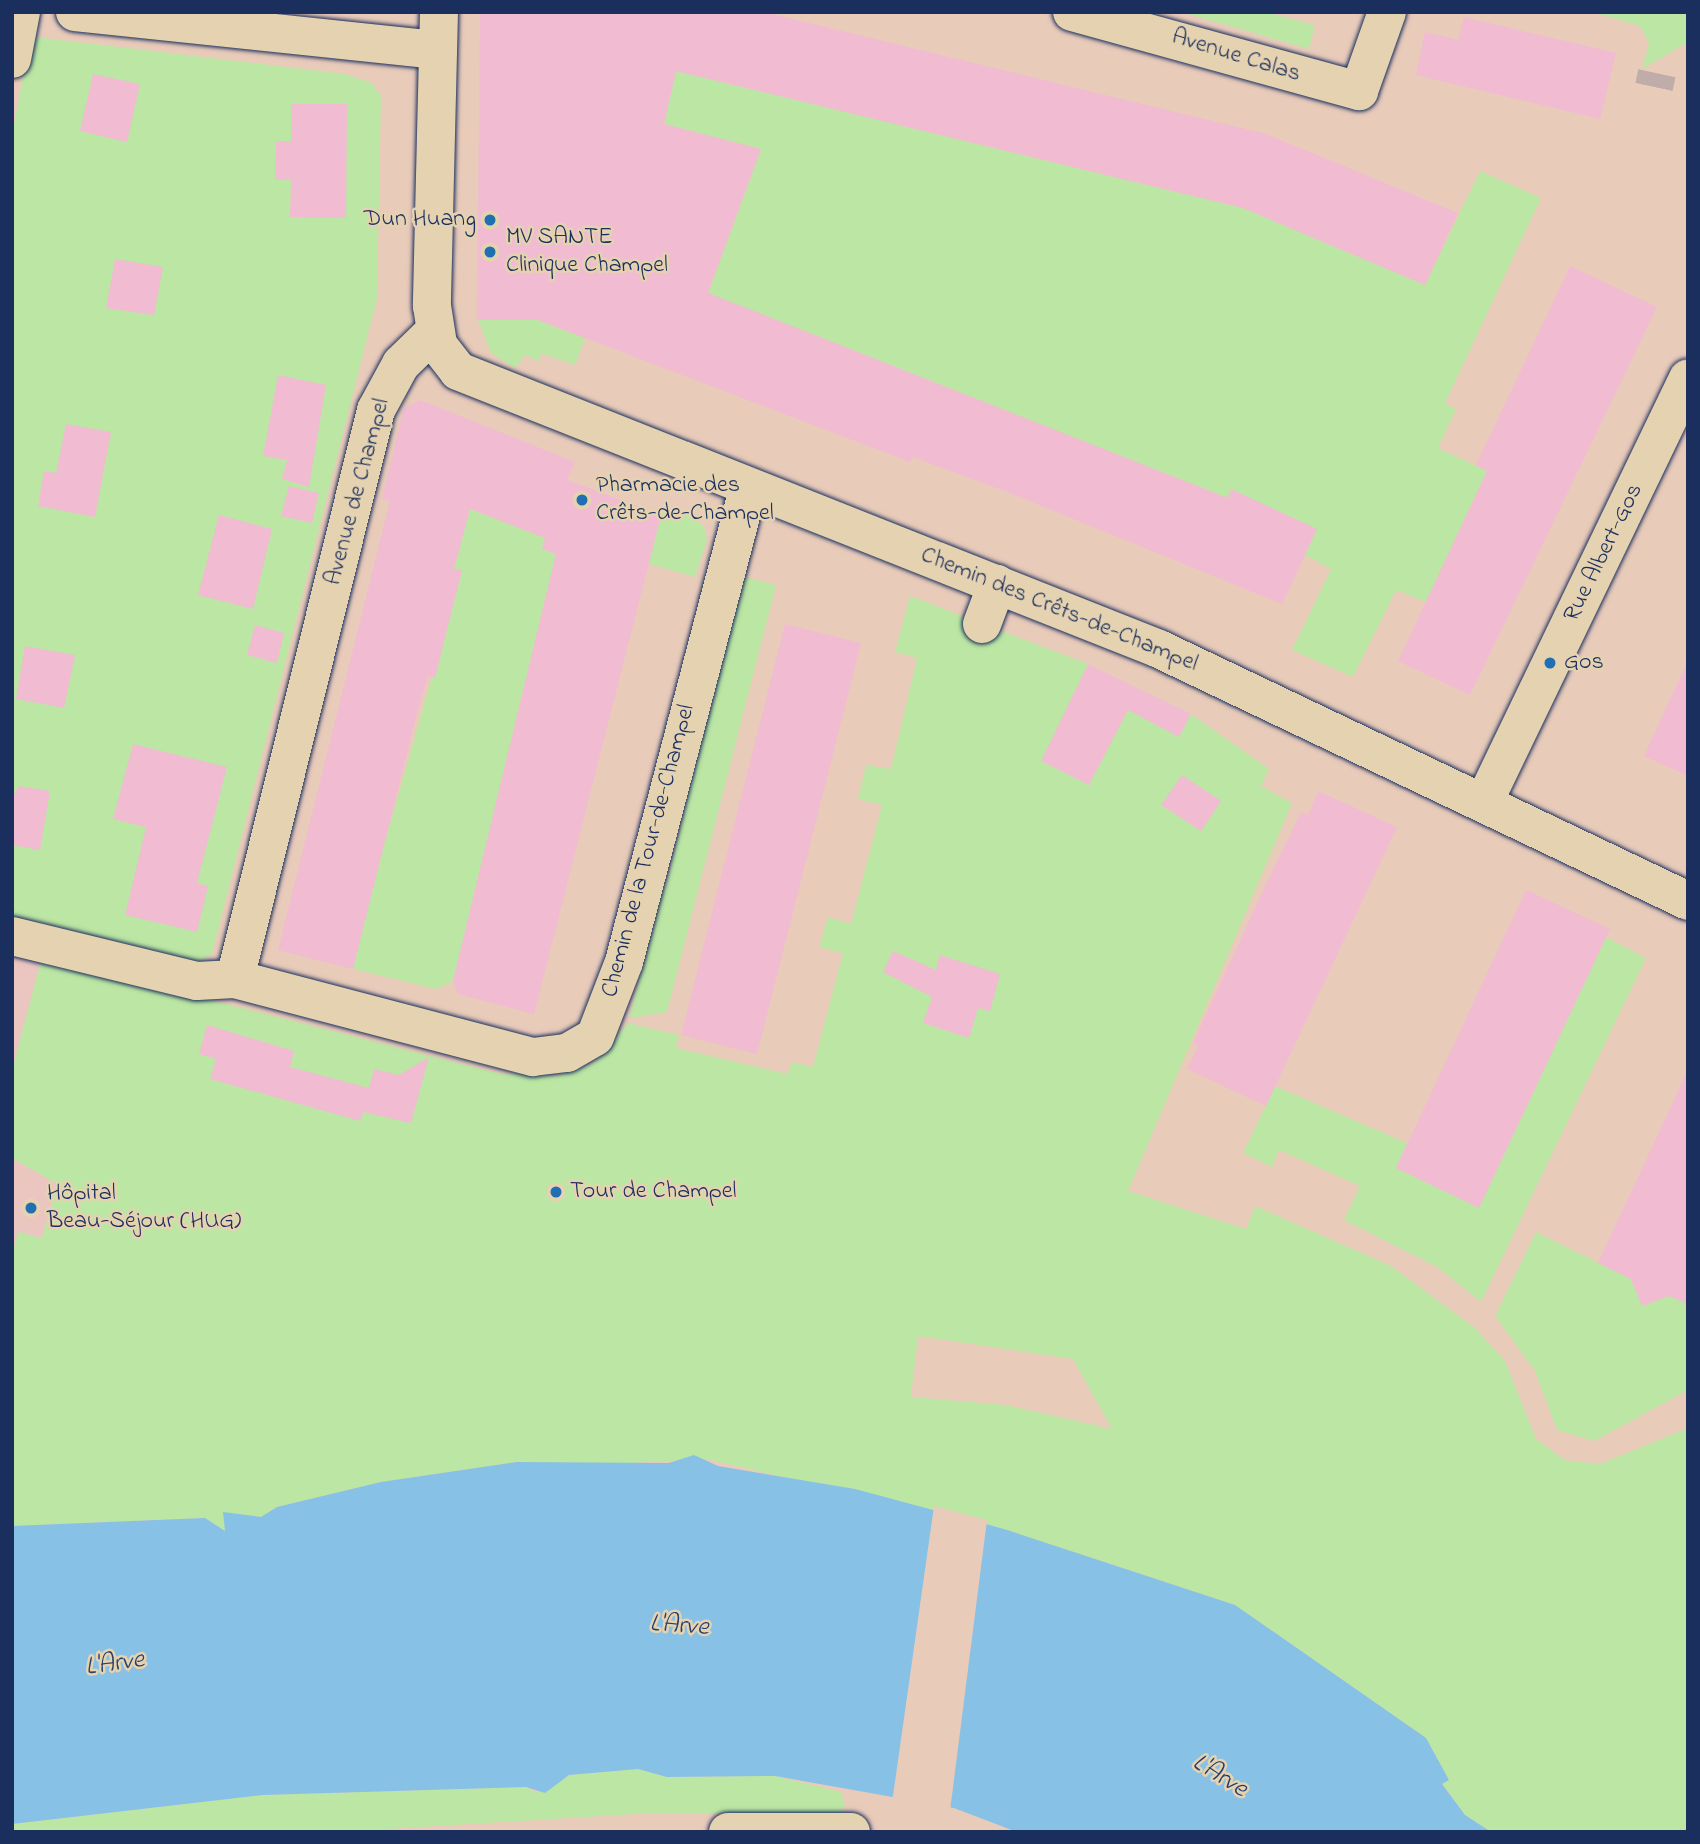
<!DOCTYPE html>
<meta charset="utf-8">
<style>
body{margin:0}
#map{position:relative;width:1700px;height:1844px;overflow:hidden;background:#e9cbba;font-family:"Indie Flower",sans-serif}
div>[style]{position:absolute}
.built>*{inset:0;background:#ebc6c1}
.green>*{inset:0;background:#bce6a3}
.water>*{inset:0;background:#87c1e6}
.pier>*{inset:0;background:#e9cbba}
.building>*{inset:0;background:#f1bbd2}
.minor-tunnel>*{height:38px;margin-top:-19px;transform-origin:0;background:repeating-linear-gradient(90deg,#c0aca8 0 38px,transparent 0 57px)}
.roads{filter:drop-shadow(0 0 2px #1b2f5e) drop-shadow(0 0 2px #1b2f5e)}
.minor>*{height:38px;margin:-19px;padding:0 19px;transform-origin:19px;border-radius:19px;background:#e5d2b0}
.dots>*{width:19px;height:19px;translate:-50% -50%;box-sizing:border-box;border:4px solid #e5d2b0;border-radius:50%}
span{translate:-50% -50%;white-space:nowrap;text-align:center;line-height:1.15;-webkit-text-stroke:5px #e5d2b0;paint-order:stroke}
.street-label{font-size:24px;color:#1b2f5e}
.poi-label{font-size:24px;color:#1b2f5e}
.right{translate:-100% -50%;text-align:right}
.left{translate:0 -50%;text-align:left}
.water-label{font-size:26px;color:#263e6c;font-style:italic}
.frame{position:absolute;inset:0;border:14px solid #1b2f5e;pointer-events:none}
</style>
<div id="map">
<div class="built">
<div style="clip-path:polygon(12px 952px,42px 957px,12px 1070px)"></div>
<div style="clip-path:polygon(12px 1158px,57px 1184px,42px 1238px,12px 1254px)"></div>
</div>
<div class="green">
<div style="clip-path:polygon(1181px 12px,1265px 12px,1315px 25px,1309px 49px)"></div>
<div style="clip-path:polygon(1592px 12px,1688px 12px,1688px 42px,1642px 69px,1649px 43px,1640px 26px)"></div>
<div style="clip-path:polygon(36px 37px,345px 74px,372px 83px,381px 96px,377px 298px,212px 954px,194px 965px,12px 919px,12px 136px,28px 49px)"></div>
<div style="clip-path:polygon(676px 71px,1243px 208px,1425px 285px,1480px 171px,1541px 198px,1445px 403px,1456px 409px,1438px 448px,1487px 471px,1426px 602px,1396px 590px,1353px 677px,1292px 650px,1331px 569px,1305px 555px,1316px 529px,1231px 490px,1228px 498px,708px 293px,761px 149px,664px 124px)"></div>
<div style="clip-path:polygon(478px 320px,538px 320px,585px 338px,575px 365px,541px 353px,539px 361px,525px 355px,515px 368px,491px 353px)"></div>
<div style="clip-path:polygon(449px 489px,548px 528px,542px 549px,556px 554px,453px 981px,436px 989px,349px 968px,462px 571px,454px 569px,463px 534px)"></div>
<div style="clip-path:polygon(663px 507px,692px 515px,704px 527px,707px 540px,695px 577px,649px 564px)"></div>
<div style="clip-path:polygon(741px 576px,776px 585px,667px 1012px,629px 1018px,655px 922px,647px 904px,651px 891px,667px 882px)"></div>
<div style="clip-path:polygon(evenodd,910px 596px,1088px 664px,1191px 714px,1269px 769px,1261px 786px,1292px 803px,1128px 1191px,1246px 1229px,1255px 1206px,1391px 1266px,1475px 1328px,1505px 1361px,1536px 1439px,1565px 1460px,1600px 1464px,1688px 1428px,1688px 1832px,1491px 1832px,1465px 1815px,1442px 1783px,1449px 1780px,1426px 1738px,1235px 1605px,1004px 1529px,707px 1459px,590px 1465px,517px 1462px,381px 1482px,277px 1507px,261px 1517px,224px 1513px,225px 1531px,205px 1518px,12px 1526px,12px 1254px,18px 1232px,42px 1238px,57px 1184px,12px 1158px,12px 1070px,42px 957px,501px 1074px,558px 1075px,592px 1064px,628px 1023px,679px 1035px,676px 1048px,787px 1074px,792px 1062px,813px 1067px,843px 953px,819px 947px,828px 917px,851px 924px,882px 805px,858px 799px,866px 765px,891px 769px,917px 658px,895px 652px,910px 596px,918px 1336px,1073px 1359px,1112px 1429px,1006px 1405px,911px 1397px,918px 1336px)"></div>
<div style="clip-path:polygon(1606px 937px,1646px 958px,1481px 1302px,1437px 1267px,1344px 1220px,1360px 1186px,1279px 1150px,1272px 1167px,1243px 1153px,1275px 1086px,1407px 1143px,1396px 1168px,1479px 1207px)"></div>
<div style="clip-path:polygon(1536px 1232px,1631px 1279px,1642px 1306px,1669px 1296px,1688px 1301px,1688px 1390px,1594px 1441px,1557px 1430px,1535px 1371px,1495px 1316px)"></div>
<div style="clip-path:polygon(638px 1769px,667px 1777px,775px 1776px,841px 1792px,845px 1806px,837px 1815px,650px 1813px,339px 1832px,12px 1832px,12px 1824px,263px 1795px,526px 1787px,537px 1793px,569px 1775px)"></div>
</div>
<div class="water">
<div style="clip-path:polygon(694px 1455px,718px 1466px,855px 1489px,1004px 1529px,1235px 1605px,1426px 1738px,1449px 1780px,1442px 1784px,1465px 1815px,1491px 1832px,1017px 1832px,954px 1808px,775px 1776px,667px 1777px,638px 1769px,569px 1775px,545px 1793px,526px 1787px,263px 1795px,12px 1824px,12px 1526px,205px 1518px,225px 1531px,223px 1512px,261px 1517px,277px 1507px,381px 1482px,517px 1462px,669px 1463px)"></div>
</div>
<div class="pier">
<div style="clip-path:polygon(934px 1506px,987px 1520px,950px 1811px,892px 1803px)"></div>
</div>
<div class="building">
<div style="clip-path:polygon(480px 12px,764px 12px,1266px 134px,1458px 213px,1425px 285px,1243px 208px,676px 71px,664px 124px,761px 149px,708px 293px,1228px 498px,1231px 489px,1317px 529px,1282px 604px,1010px 493px,913px 457px,910px 462px,538px 320px,477px 320px)"></div>
<div style="clip-path:polygon(1464px 17px,1616px 53px,1600px 119px,1416px 75px,1425px 32px,1458px 40px)"></div>
<div style="clip-path:polygon(93px 74px,140px 84px,127px 142px,80px 131px)"></div>
<div style="clip-path:polygon(291px 104px,347px 104px,346px 218px,290px 217px,291px 180px,275px 180px,276px 141px,291px 141px)"></div>
<div style="clip-path:polygon(115px 259px,163px 267px,154px 315px,106px 308px)"></div>
<div style="clip-path:polygon(1570px 266px,1657px 307px,1470px 695px,1398px 661px,1487px 471px,1476px 465px)"></div>
<div style="clip-path:polygon(278px 375px,326px 385px,309px 487px,282px 479px,287px 460px,263px 456px)"></div>
<div style="clip-path:polygon(420px 400px,575px 462px,567px 480px,661px 515px,534px 1014px,458px 994px,453px 981px,556px 554px,542px 549px,545px 538px,470px 509px,454px 569px,462px 570px,435px 678px,428px 676px,417px 713px,353px 969px,278px 950px,390px 501px,382px 499px,404px 408px)"></div>
<div style="clip-path:polygon(66px 424px,111px 432px,95px 517px,38px 506px,44px 471px,56px 473px)"></div>
<div style="clip-path:polygon(289px 486px,319px 493px,312px 523px,281px 516px)"></div>
<div style="clip-path:polygon(219px 515px,272px 529px,253px 609px,198px 595px)"></div>
<div style="clip-path:polygon(785px 624px,861px 643px,757px 1054px,681px 1035px)"></div>
<div style="clip-path:polygon(255px 625px,284px 633px,277px 663px,247px 655px)"></div>
<div style="clip-path:polygon(25px 646px,75px 655px,64px 708px,16px 699px)"></div>
<div style="clip-path:polygon(1688px 661px,1688px 776px,1644px 756px)"></div>
<div style="clip-path:polygon(1088px 664px,1191px 714px,1179px 737px,1128px 710px,1089px 785px,1041px 761px)"></div>
<div style="clip-path:polygon(133px 744px,227px 767px,197px 883px,208px 886px,197px 932px,125px 915px,146px 827px,113px 819px)"></div>
<div style="clip-path:polygon(1182px 775px,1221px 801px,1201px 831px,1161px 805px)"></div>
<div style="clip-path:polygon(19px 786px,50px 791px,40px 850px,12px 845px,12px 798px)"></div>
<div style="clip-path:polygon(1318px 791px,1397px 827px,1266px 1106px,1187px 1069px,1198px 1046px,1193px 1043px,1267px 882px,1301px 812px,1308px 815px)"></div>
<div style="clip-path:polygon(1526px 890px,1610px 929px,1479px 1208px,1396px 1168px)"></div>
<div style="clip-path:polygon(893px 951px,936px 970px,940px 955px,1000px 974px,990px 1011px,978px 1008px,969px 1038px,923px 1023px,932px 997px,883px 972px)"></div>
<div style="clip-path:polygon(207px 1025px,294px 1051px,290px 1067px,369px 1088px,374px 1069px,399px 1075px,429px 1057px,411px 1123px,363px 1112px,360px 1121px,210px 1079px,216px 1059px,199px 1054px)"></div>
<div style="clip-path:polygon(1688px 1070px,1688px 1304px,1669px 1296px,1642px 1306px,1631px 1279px,1598px 1263px)"></div>
</div>
<div class="minor-tunnel">
<div style="left:1654px;top:87px;width:14px;rotate:-78deg"></div>
</div>
<div class="roads">
<div class="minor">
<div style="left:75px;top:12px;width:365px;rotate:6deg"></div>
<div style="left:439px;top:12px;width:294px;rotate:91.4deg"></div>
<div style="left:432px;top:306px;width:39px;rotate:81deg"></div>
<div style="left:438px;top:345px;width:33px;rotate:52deg"></div>
<div style="left:458px;top:371px;width:754px;rotate:21.63deg"></div>
<div style="left:1159px;top:649px;width:586px;rotate:25.47deg"></div>
<div style="left:1072px;top:12px;width:298px;rotate:15.4deg"></div>
<div style="left:1359px;top:91px;width:84px;rotate:-70.5deg"></div>
<div style="left:12px;top:59px;width:48px;rotate:-79.2deg"></div>
<div style="left:982px;top:624px;width:43px;rotate:-69.4deg"></div>
<div style="left:1484px;top:802px;width:470px;rotate:-64.3deg"></div>
<div style="left:12px;top:936px;width:190px;rotate:13.7deg"></div>
<div style="left:197px;top:981px;width:38px;rotate:-3deg"></div>
<div style="left:235px;top:979px;width:308px;rotate:14.7deg"></div>
<div style="left:533px;top:1057px;width:34px;rotate:-7deg"></div>
<div style="left:567px;top:1053px;width:32px;rotate:-30deg"></div>
<div style="left:595px;top:1037px;width:80px;rotate:-68.9deg"></div>
<div style="left:624px;top:962px;width:491px;rotate:-75.3deg"></div>
<div style="left:235px;top:979px;width:586px;rotate:-76.08deg"></div>
<div style="left:376px;top:410px;width:52px;rotate:-61.5deg"></div>
<div style="left:401px;top:364px;width:46px;rotate:-44.1deg"></div>
<div style="left:728px;top:1832px;width:123px"></div>
</div>
</div>
<div class="dots">
<div style="left:490px;top:220px;background:#1f6fb2"></div>
<div style="left:490px;top:252px;background:#1f6fb2"></div>
<div style="left:582px;top:500px;background:#1f6fb2"></div>
<div style="left:1550px;top:663px;background:#1f6fb2"></div>
<div style="left:556px;top:1192px;background:#1f6fb2"></div>
<div style="left:31px;top:1208px;background:#1f6fb2"></div>
</div>
<div class="street-label">
<span style="left:1236px;top:56px;rotate:17deg">Avenue Calas</span>
<span style="left:358px;top:492px;rotate:-75deg">Avenue de Champel</span>
<span style="left:1604px;top:553px;rotate:-64deg">Rue Albert-Gos</span>
<span style="left:1059px;top:610px;rotate:22deg">Chemin des Crêts-de-Champel</span>
<span style="left:649px;top:851px;rotate:-75deg">Chemin de la Tour-de-Champel</span>
</div>
<div class="poi-label">
<span class="right" style="left:476px;top:220px">Dun Huang</span>
<span class="left" style="left:506px;top:252px">MV SANTE<br>Clinique Champel</span>
<span class="left" style="left:596px;top:500px">Pharmacie des<br>Crêts-de-Champel</span>
<span class="left" style="left:1564px;top:663px">Gos</span>
<span class="left" style="left:570px;top:1192px">Tour de Champel</span>
<span class="left" style="left:47px;top:1208px">Hôpital<br>Beau-Séjour (HUG)</span>
</div>
<div class="water-label">
<span style="left:679px;top:1627px;rotate:4deg">L'Arve</span>
<span style="left:115px;top:1665px;rotate:-8deg">L'Arve</span>
<span style="left:1219px;top:1777px;rotate:32deg">L'Arve</span>
</div>
<div class="frame"></div>
</div>
